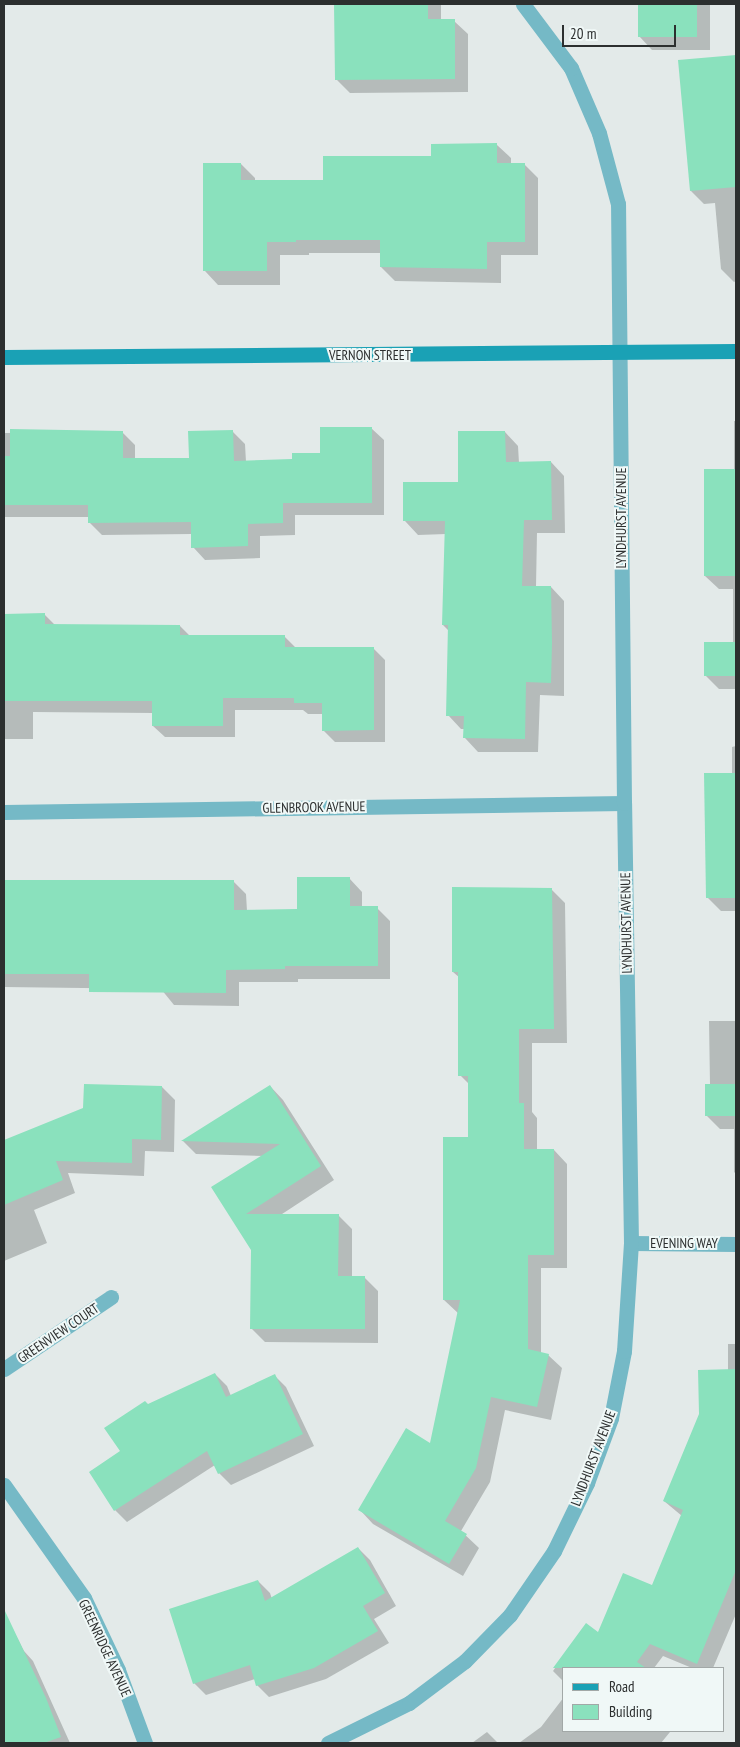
<!DOCTYPE html>
<style>
body{margin:0}
#map{position:relative;width:740px;height:1747px;overflow:hidden;background:#e3eae9;font-family:"PT Sans Narrow",sans-serif}
div>[style]{position:absolute}
.shadow>*{inset:0;background:#0003}
.building>*{inset:0;background:#8ae1bd}
.street>*{height:15px;margin:-7.5px;padding:0 7.5px;transform-origin:7.5px;border-radius:7.5px;background:#75b9c6}
.secondary>*{height:15px;margin:-7.5px;padding:0 7.5px;transform-origin:7.5px;border-radius:7.5px;background:#1aa1b5}
span{translate:-50% -50%;white-space:nowrap;text-align:center;line-height:1.15;-webkit-text-stroke:4px #f0f8f7;paint-order:stroke}
.street-label{font-size:14px;color:#2c2f2f}
.frame{position:absolute;inset:0;border:5px solid #2c2f2f;pointer-events:none}
.legend{position:absolute;left:562px;top:1667px;width:162px;height:65px;box-sizing:border-box;background:#f0f8f7;border:1px solid #a2a8a7;margin:0;padding:6px 9px;list-style:none;font-size:15px;color:#2c2f2f}
.legend li{display:flex;align-items:center;gap:10px;height:25px}
.legend b{width:25px;border:1px solid #a2a8a7}
.scale{position:absolute;left:562px;top:25px;width:114px;height:22px;box-sizing:border-box;border:2px solid #2c2f2f;border-top:0;padding-left:6px;font-size:15px;line-height:18px;white-space:nowrap;color:#2c2f2f;-webkit-text-stroke:4px #f0f8f7;paint-order:stroke}
</style>
<div id="map">
<div class="shadow">
<div style="clip-path:polygon(336px 4px,441px 4px,441px 21px,454px 21px,468px 34px,468px 92px,350px 93px,337px 80px)"></div>
<div style="clip-path:polygon(639px 4px,710px 4px,710px 50px,652px 50px,639px 36px)"></div>
<div style="clip-path:polygon(736px 56px,736px 281px,734px 282px,721px 269px,715px 203px,704px 204px,691px 191px,679px 61px)"></div>
<div style="clip-path:polygon(497px 145px,511px 158px,511px 164px,524px 164px,538px 178px,538px 255px,501px 255px,501px 283px,395px 281px,381px 267px,381px 253px,309px 253px,309px 255px,280px 255px,280px 285px,218px 285px,205px 271px,241px 164px,255px 178px,255px 181px,325px 181px)"></div>
<div style="clip-path:polygon(734px 421px,736px 421px,736px 689px,719px 689px,705px 675px,733px 644px,733px 589px,719px 589px,705px 576px,734px 470px)"></div>
<div style="clip-path:polygon(371px 428px,384px 440px,384px 515px,295px 515px,295px 535px,260px 536px,260px 558px,205px 560px,193px 547px,192px 534px,102px 535px,89px 522px,89px 517px,4px 517px,4px 433px,122px 432px,135px 445px,135px 459px,190px 459px,233px 432px,245px 444px,246px 462px,293px 460px,321px 454px)"></div>
<div style="clip-path:polygon(505px 432px,518px 446px,519px 463px,551px 462px,564px 476px,565px 533px,537px 533px,536px 587px,551px 587px,564px 601px,564px 696px,540px 695px,538px 752px,478px 752px,465px 738px,465px 729px,461px 729px,448px 715px,449px 631px,443px 625px,446px 534px,418px 535px,405px 521px,460px 483px)"></div>
<div style="clip-path:polygon(4px 615px,45px 615px,55px 625px,180px 626px,190px 636px,284px 636px,296px 648px,373px 648px,385px 660px,385px 742px,335px 742px,323px 730px,323px 714px,308px 714px,303px 710px,235px 710px,235px 737px,165px 737px,153px 726px,153px 713px,33px 712px,33px 739px,4px 739px)"></div>
<div style="clip-path:polygon(736px 746px,736px 911px,721px 911px,707px 897px,732px 775px,732px 747px)"></div>
<div style="clip-path:polygon(349px 878px,362px 892px,362px 908px,377px 908px,390px 921px,390px 979px,298px 979px,298px 982px,239px 982px,239px 1006px,174px 1005px,161px 989px,4px 987px,4px 881px,233px 881px,246px 894px,247px 911px,298px 910px)"></div>
<div style="clip-path:polygon(551px 889px,565px 903px,567px 1043px,532px 1043px,532px 1112px,537px 1118px,537px 1150px,554px 1150px,567px 1164px,567px 1268px,541px 1268px,541px 1353px,548px 1355px,562px 1368px,551px 1420px,505px 1410px,490px 1482px,461px 1531px,479px 1548px,463px 1576px,373px 1524px,360px 1510px,431px 1445px,459px 1314px,444px 1300px,470px 1138px,470px 1085px,460px 1075px,460px 978px,453px 972px)"></div>
<div style="clip-path:polygon(709px 1021px,736px 1021px,736px 1174px,734px 1172px,734px 1129px,720px 1129px,706px 1115px,710px 1085px)"></div>
<div style="clip-path:polygon(270px 1086px,283px 1100px,334px 1180px,279px 1216px,339px 1216px,352px 1229px,352px 1277px,364px 1277px,378px 1291px,378px 1343px,265px 1342px,251px 1328px,252px 1250px,213px 1187px,263px 1156px,196px 1154px,183px 1141px)"></div>
<div style="clip-path:polygon(162px 1087px,175px 1100px,174px 1152px,145px 1151px,144px 1176px,68px 1173px,75px 1193px,34px 1210px,47px 1243px,4px 1261px,4px 1141px,84px 1109px)"></div>
<div style="clip-path:polygon(728px 1344px,736px 1344px,736px 1437px,714px 1437px,728px 1371px)"></div>
<div style="clip-path:polygon(215px 1374px,227px 1386px,231px 1396px,274px 1375px,286px 1387px,314px 1446px,231px 1485px,219px 1473px,215px 1465px,127px 1522px,115px 1510px,90px 1472px,121px 1452px,148px 1405px)"></div>
<div style="clip-path:polygon(686px 1447px,736px 1468px,736px 1614px,713px 1668px,692px 1668px,663px 1656px,654px 1668px,564px 1668px,564px 1682px,553px 1671px,586px 1625px,598px 1634px,653px 1587px,682px 1516px,664px 1501px)"></div>
<div style="clip-path:polygon(358px 1548px,370px 1560px,396px 1606px,374px 1619px,389px 1643px,326px 1679px,269px 1697px,257px 1685px,255px 1679px,206px 1695px,194px 1683px,258px 1581px,270px 1593px,272px 1599px)"></div>
<div style="clip-path:polygon(4px 1612px,24px 1651px,33px 1661px,70px 1743px,4px 1743px)"></div>
<div style="clip-path:polygon(564px 1697px,564px 1731px,670px 1732px,661px 1743px,519px 1743px,541px 1727px)"></div>
<div style="clip-path:polygon(487px 1732px,498px 1743px,472px 1743px)"></div>
</div>
<div class="building">
<div style="clip-path:polygon(334px 4px,428px 4px,428px 19px,455px 19px,455px 79px,335px 80px)"></div>
<div style="clip-path:polygon(638px 4px,697px 4px,697px 37px,638px 37px)"></div>
<div style="clip-path:polygon(736px 55px,736px 187px,690px 191px,678px 60px)"></div>
<div style="clip-path:polygon(497px 143px,497px 163px,525px 163px,525px 242px,487px 242px,487px 269px,380px 267px,380px 240px,296px 240px,296px 242px,267px 242px,267px 271px,203px 271px,203px 163px,241px 163px,241px 180px,323px 180px,323px 156px,431px 156px,431px 144px)"></div>
<div style="clip-path:polygon(320px 427px,372px 427px,372px 503px,283px 503px,283px 523px,248px 524px,248px 546px,191px 548px,191px 522px,88px 523px,88px 505px,4px 505px,4px 456px,10px 456px,10px 429px,123px 431px,123px 458px,189px 458px,188px 431px,233px 430px,234px 461px,292px 459px,292px 453px,320px 453px)"></div>
<div style="clip-path:polygon(458px 431px,505px 431px,506px 462px,551px 461px,552px 520px,524px 520px,522px 586px,551px 586px,552px 643px,551px 683px,526px 682px,525px 739px,463px 738px,464px 716px,446px 716px,448px 625px,442px 625px,445px 521px,403px 521px,403px 482px,458px 482px)"></div>
<div style="clip-path:polygon(704px 469px,736px 469px,736px 576px,704px 576px)"></div>
<div style="clip-path:polygon(45px 613px,45px 624px,180px 625px,180px 635px,285px 635px,285px 647px,374px 647px,374px 730px,322px 731px,322px 703px,294px 703px,294px 698px,223px 698px,223px 726px,152px 726px,152px 701px,4px 701px,4px 614px)"></div>
<div style="clip-path:polygon(704px 642px,736px 642px,736px 676px,704px 676px)"></div>
<div style="clip-path:polygon(704px 773px,736px 773px,736px 898px,706px 898px)"></div>
<div style="clip-path:polygon(297px 877px,350px 877px,350px 906px,378px 906px,378px 966px,285px 966px,285px 969px,226px 970px,226px 993px,89px 992px,89px 974px,4px 974px,4px 880px,234px 880px,234px 910px,297px 909px)"></div>
<div style="clip-path:polygon(452px 887px,552px 888px,554px 1029px,519px 1029px,519px 1103px,524px 1103px,524px 1149px,554px 1149px,554px 1255px,528px 1255px,528px 1349px,549px 1354px,537px 1407px,491px 1397px,476px 1468px,445px 1521px,467px 1534px,449px 1564px,358px 1510px,406px 1428px,430px 1443px,460px 1300px,443px 1300px,443px 1137px,468px 1137px,468px 1076px,458px 1076px,458px 972px,452px 972px)"></div>
<div style="clip-path:polygon(84px 1084px,162px 1086px,161px 1140px,132px 1139px,132px 1163px,56px 1161px,63px 1180px,4px 1205px,4px 1140px,83px 1108px)"></div>
<div style="clip-path:polygon(705px 1084px,736px 1084px,736px 1116px,705px 1116px)"></div>
<div style="clip-path:polygon(270px 1085px,321px 1166px,246px 1214px,339px 1214px,338px 1276px,365px 1276px,365px 1329px,250px 1329px,251px 1250px,211px 1187px,280px 1144px,181px 1141px)"></div>
<div style="clip-path:polygon(736px 1369px,736px 1570px,697px 1664px,650px 1644px,637px 1662px,646px 1668px,553px 1668px,586px 1623px,598px 1632px,623px 1573px,652px 1585px,683px 1510px,663px 1501px,699px 1414px,698px 1370px)"></div>
<div style="clip-path:polygon(215px 1373px,226px 1397px,275px 1374px,303px 1434px,218px 1474px,207px 1451px,114px 1511px,89px 1472px,120px 1451px,104px 1428px,145px 1401px,148px 1404px)"></div>
<div style="clip-path:polygon(358px 1547px,385px 1593px,363px 1606px,378px 1631px,314px 1668px,256px 1686px,250px 1665px,193px 1684px,169px 1609px,258px 1580px,265px 1601px)"></div>
<div style="clip-path:polygon(4px 1609px,46px 1698px,61px 1737px,44px 1743px,4px 1743px)"></div>
</div>
<div class="street">
<div style="left:4px;top:812px;width:620px;rotate:-0.83deg"></div>
<div style="left:631px;top:1243px;width:105px;rotate:0.5deg"></div>
<div style="left:4px;top:1369px;width:129px;rotate:-33.9deg"></div>
<div style="left:4px;top:1485px;width:138px;rotate:54.7deg"></div>
<div style="left:84px;top:1598px;width:80px;rotate:64.7deg"></div>
<div style="left:118px;top:1670px;width:78px;rotate:69.7deg"></div>
<div style="left:328px;top:1743px;width:90px;rotate:-26.3deg"></div>
<div style="left:409px;top:1703px;width:70px;rotate:-36.9deg"></div>
<div style="left:465px;top:1661px;width:64px;rotate:-45.6deg"></div>
<div style="left:510px;top:1615px;width:78px;rotate:-55.5deg"></div>
<div style="left:554px;top:1551px;width:76px;rotate:-64.1deg"></div>
<div style="left:587px;top:1483px;width:69px;rotate:-69.7deg"></div>
<div style="left:611px;top:1418px;width:68px;rotate:-79deg"></div>
<div style="left:624px;top:1351px;width:108px;rotate:-86.3deg"></div>
<div style="left:631px;top:1243px;width:440px;rotate:-90.9deg"></div>
<div style="left:624px;top:803px;width:599px;rotate:-90.57deg"></div>
<div style="left:618px;top:204px;width:73px;rotate:-105deg"></div>
<div style="left:599px;top:133px;width:71px;rotate:-113.3deg"></div>
<div style="left:571px;top:68px;width:80px;rotate:-126.9deg"></div>
</div>
<div class="secondary">
<div style="left:4px;top:357px;width:732px;rotate:-0.47deg"></div>
</div>
<div class="street-label">
<span style="left:370px;top:355px">VERNON STREET</span>
<span style="left:621px;top:518px;rotate:-90deg">LYNDHURST AVENUE</span>
<span style="left:314px;top:807px;rotate:-1deg">GLENBROOK AVENUE</span>
<span style="left:626px;top:923px;rotate:-91deg">LYNDHURST AVENUE</span>
<span style="left:684px;top:1243px">EVENING WAY</span>
<span style="left:58px;top:1333px;rotate:-34deg">GREENVIEW COURT</span>
<span style="left:593px;top:1458px;rotate:-69deg">LYNDHURST AVENUE</span>
<span style="left:105px;top:1648px;rotate:65deg">GREENRIDGE AVENUE</span>
</div>
<div class="frame"></div>
<ul class="legend">
<li><b style="height:6px;background:#1aa1b5"></b>Road</li>
<li><b style="height:14px;background:#8ae1bd"></b>Building</li>
</ul>
<div class="scale">20 m</div>
</div>
